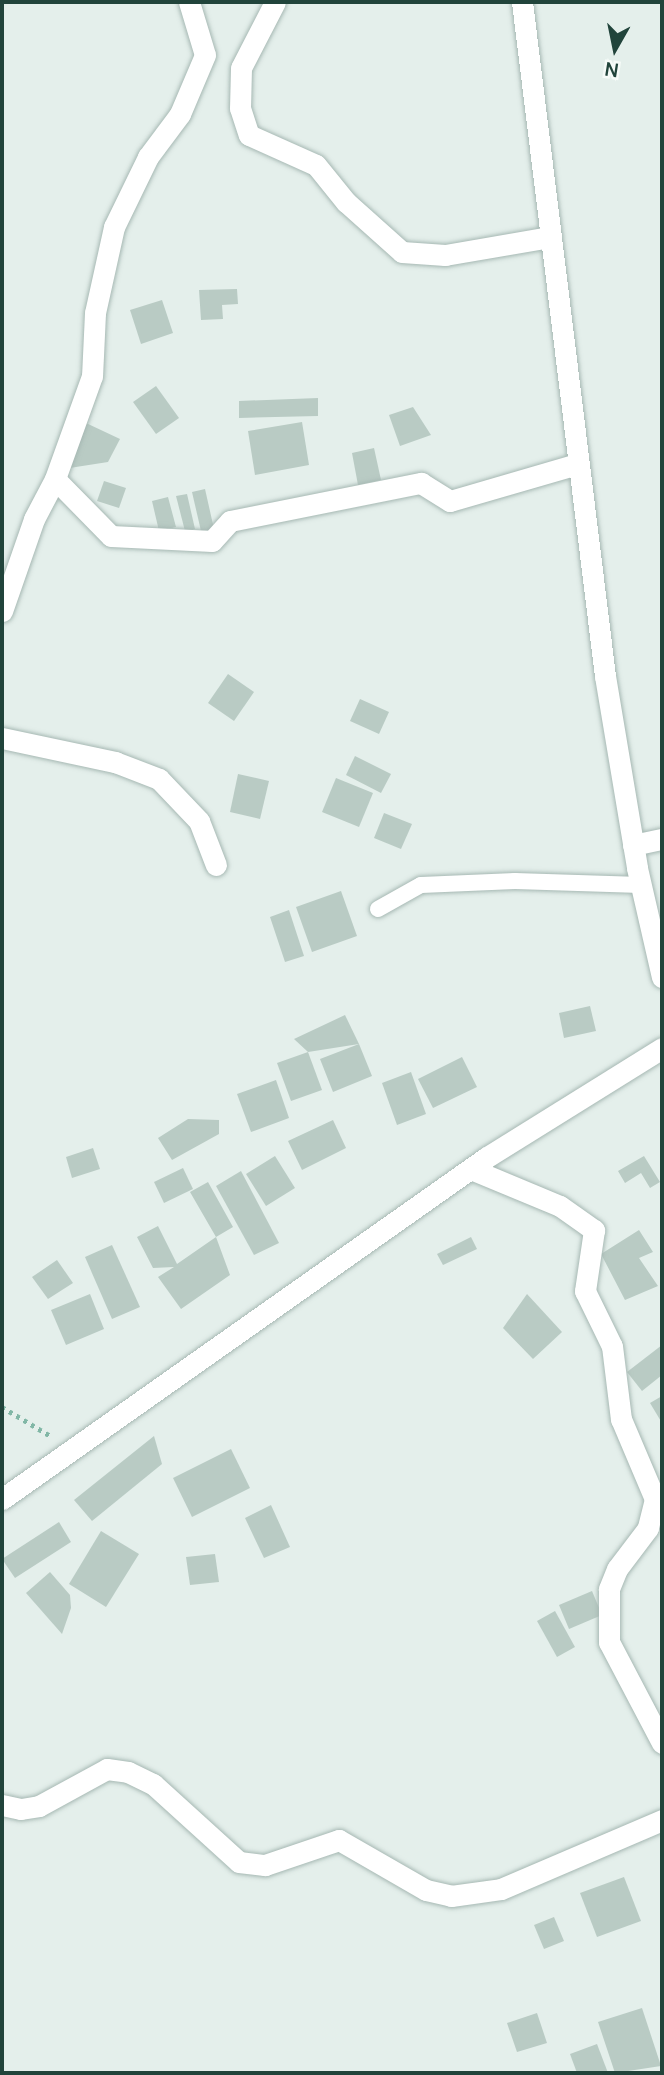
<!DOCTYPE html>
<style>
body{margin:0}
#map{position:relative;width:664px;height:2075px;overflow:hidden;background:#e4efeb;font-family:Manrope,sans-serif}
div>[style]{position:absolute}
.building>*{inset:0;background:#b9cbc4}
.path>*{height:4.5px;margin-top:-2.25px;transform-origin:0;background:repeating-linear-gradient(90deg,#81b7a6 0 3.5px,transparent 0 8.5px)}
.roads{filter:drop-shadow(0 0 2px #a6b8b3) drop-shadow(0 0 2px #a6b8b3)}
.lane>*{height:16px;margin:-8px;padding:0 8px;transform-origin:8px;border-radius:8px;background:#fff}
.street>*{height:21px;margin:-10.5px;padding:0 10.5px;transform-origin:10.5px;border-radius:10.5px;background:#fff}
.secondary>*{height:21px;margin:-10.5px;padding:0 10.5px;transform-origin:10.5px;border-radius:10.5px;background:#fff}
span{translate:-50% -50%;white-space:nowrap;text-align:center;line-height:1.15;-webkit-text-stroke:5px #f6fbf8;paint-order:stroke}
.frame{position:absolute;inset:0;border:4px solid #21443b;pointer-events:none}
.north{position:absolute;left:580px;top:14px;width:70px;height:70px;-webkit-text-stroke:5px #f6fbf8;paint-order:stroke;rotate:189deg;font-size:19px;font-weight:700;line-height:28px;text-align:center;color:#21443b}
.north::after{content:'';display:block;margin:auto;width:24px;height:32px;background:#21443b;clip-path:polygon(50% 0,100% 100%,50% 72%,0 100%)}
</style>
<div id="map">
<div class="building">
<div style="clip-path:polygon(237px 289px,238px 304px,222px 305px,223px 319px,201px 320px,199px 290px)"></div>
<div style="clip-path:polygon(162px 300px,173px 333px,141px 344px,130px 310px)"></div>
<div style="clip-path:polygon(156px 386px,179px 418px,156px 434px,133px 402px)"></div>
<div style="clip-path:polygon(318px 398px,318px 416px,239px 418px,239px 401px)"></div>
<div style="clip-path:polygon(413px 407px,431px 435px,400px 446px,389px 415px)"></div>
<div style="clip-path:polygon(302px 422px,309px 465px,255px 475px,248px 431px)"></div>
<div style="clip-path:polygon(86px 423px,120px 439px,108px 462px,63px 469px)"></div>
<div style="clip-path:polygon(374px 448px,381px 480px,358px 485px,352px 453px)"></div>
<div style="clip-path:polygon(104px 481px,126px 488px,119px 508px,97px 501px)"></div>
<div style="clip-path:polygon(205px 489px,214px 529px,201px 531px,192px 492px)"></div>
<div style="clip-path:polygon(187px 494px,195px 529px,185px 531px,176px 496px)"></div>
<div style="clip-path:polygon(168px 497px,176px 527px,159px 531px,152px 501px)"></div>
<div style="clip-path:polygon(228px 674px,254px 692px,234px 721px,208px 703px)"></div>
<div style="clip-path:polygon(360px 699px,389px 712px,379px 734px,350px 721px)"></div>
<div style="clip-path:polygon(355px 756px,391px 774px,381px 793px,346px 775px)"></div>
<div style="clip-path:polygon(238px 774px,269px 781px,260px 819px,230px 812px)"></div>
<div style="clip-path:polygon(336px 778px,373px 793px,359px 827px,322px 812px)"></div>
<div style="clip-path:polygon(384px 813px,412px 824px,401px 849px,374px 838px)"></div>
<div style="clip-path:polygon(341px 891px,357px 936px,312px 952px,296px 907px)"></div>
<div style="clip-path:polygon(289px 910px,304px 956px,285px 962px,270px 917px)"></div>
<div style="clip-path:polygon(590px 1006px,596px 1031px,564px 1038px,559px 1013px)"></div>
<div style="clip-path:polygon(345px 1015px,359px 1044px,308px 1052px,294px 1039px)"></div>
<div style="clip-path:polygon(359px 1044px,372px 1076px,333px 1092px,320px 1059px)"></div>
<div style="clip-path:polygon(308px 1052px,322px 1090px,291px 1101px,277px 1063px)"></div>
<div style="clip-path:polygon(462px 1057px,477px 1087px,433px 1108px,418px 1079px)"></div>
<div style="clip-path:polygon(411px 1072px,426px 1114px,397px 1125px,382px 1083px)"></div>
<div style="clip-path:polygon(276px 1080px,289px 1118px,251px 1132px,237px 1094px)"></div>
<div style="clip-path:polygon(188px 1119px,219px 1120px,219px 1134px,172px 1160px,158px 1138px)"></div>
<div style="clip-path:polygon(333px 1120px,346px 1148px,302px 1170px,288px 1141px)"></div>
<div style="clip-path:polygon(93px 1148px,100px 1169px,72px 1178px,66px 1157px)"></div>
<div style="clip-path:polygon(275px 1156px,295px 1188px,266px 1206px,246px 1174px)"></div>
<div style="clip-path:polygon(644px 1156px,660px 1182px,650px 1188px,641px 1173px,625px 1183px,618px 1171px)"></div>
<div style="clip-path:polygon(183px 1168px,193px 1189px,164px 1203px,154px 1182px)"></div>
<div style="clip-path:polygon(241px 1171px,279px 1243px,254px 1255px,216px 1186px)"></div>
<div style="clip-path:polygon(208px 1182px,233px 1227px,216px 1237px,230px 1275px,181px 1309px,158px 1277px,174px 1267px,153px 1268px,137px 1237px,158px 1226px,177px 1264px,216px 1237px,190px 1192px)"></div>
<div style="clip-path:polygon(639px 1230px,653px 1252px,639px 1258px,658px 1286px,625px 1300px,601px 1254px)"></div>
<div style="clip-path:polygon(471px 1237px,477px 1249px,443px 1265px,437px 1254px)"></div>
<div style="clip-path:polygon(112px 1245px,140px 1307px,112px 1319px,85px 1257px)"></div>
<div style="clip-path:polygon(57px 1260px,73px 1283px,48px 1299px,32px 1277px)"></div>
<div style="clip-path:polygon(90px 1294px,104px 1329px,66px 1345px,51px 1310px)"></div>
<div style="clip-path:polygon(527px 1294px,562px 1332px,533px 1359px,503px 1328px)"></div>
<div style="clip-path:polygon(662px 1345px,662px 1375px,642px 1391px,627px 1372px)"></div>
<div style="clip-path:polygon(662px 1396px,662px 1423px,650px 1403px)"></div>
<div style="clip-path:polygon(154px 1436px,162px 1464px,92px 1521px,74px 1500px)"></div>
<div style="clip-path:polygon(231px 1449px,250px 1488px,192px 1517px,173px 1478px)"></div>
<div style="clip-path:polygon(271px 1505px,290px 1547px,264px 1558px,245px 1518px)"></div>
<div style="clip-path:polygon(59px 1522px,71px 1542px,15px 1578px,2px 1559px)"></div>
<div style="clip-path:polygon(101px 1531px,139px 1554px,106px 1607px,69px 1584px)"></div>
<div style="clip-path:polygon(215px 1554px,219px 1582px,190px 1585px,186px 1557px)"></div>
<div style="clip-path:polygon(50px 1572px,70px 1595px,71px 1608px,62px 1634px,26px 1593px)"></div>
<div style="clip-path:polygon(592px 1591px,602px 1615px,569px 1629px,559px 1605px)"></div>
<div style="clip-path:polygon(555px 1611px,575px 1647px,557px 1657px,537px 1621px)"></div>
<div style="clip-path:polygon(624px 1877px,641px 1921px,597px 1937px,580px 1893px)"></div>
<div style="clip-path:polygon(554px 1917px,564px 1941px,544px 1949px,534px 1925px)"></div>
<div style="clip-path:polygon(642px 2008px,661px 2066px,615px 2073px,598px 2022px)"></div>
<div style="clip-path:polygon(537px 2013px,547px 2043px,517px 2052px,507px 2023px)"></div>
<div style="clip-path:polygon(597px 2044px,608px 2073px,577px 2073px,570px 2054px)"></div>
</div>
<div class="path">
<div style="left:2px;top:1407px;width:55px;rotate:30.8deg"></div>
</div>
<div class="roads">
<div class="lane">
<div style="left:378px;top:909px;width:49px;rotate:-29.2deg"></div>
<div style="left:421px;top:885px;width:94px;rotate:-2.4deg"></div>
<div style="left:515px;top:881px;width:126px;rotate:1.8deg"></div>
</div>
<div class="street">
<div style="left:189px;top:2px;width:55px;rotate:73.2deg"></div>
<div style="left:205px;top:55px;width:64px;rotate:113deg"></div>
<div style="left:180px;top:114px;width:54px;rotate:126.7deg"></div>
<div style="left:148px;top:157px;width:78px;rotate:115.9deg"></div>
<div style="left:114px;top:227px;width:88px;rotate:102.5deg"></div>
<div style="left:95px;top:313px;width:63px;rotate:92.7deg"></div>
<div style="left:92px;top:376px;width:109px;rotate:109.8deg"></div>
<div style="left:55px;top:479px;width:80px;rotate:45.5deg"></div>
<div style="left:111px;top:536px;width:101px;rotate:2.8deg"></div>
<div style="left:212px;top:541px;width:27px;rotate:-48deg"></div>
<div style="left:230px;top:521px;width:195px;rotate:-11.3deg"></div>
<div style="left:421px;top:483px;width:34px;rotate:32deg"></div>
<div style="left:450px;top:501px;width:132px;rotate:-16.2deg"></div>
<div style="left:275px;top:2px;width:74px;rotate:117.3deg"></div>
<div style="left:241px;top:68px;width:40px;rotate:91.4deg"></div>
<div style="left:240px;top:108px;width:28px;rotate:72deg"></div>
<div style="left:249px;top:135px;width:73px;rotate:24.1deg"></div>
<div style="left:316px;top:165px;width:48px;rotate:51deg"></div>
<div style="left:346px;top:202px;width:75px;rotate:41.8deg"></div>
<div style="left:402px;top:252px;width:43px;rotate:4deg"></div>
<div style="left:445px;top:255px;width:107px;rotate:-9.7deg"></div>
<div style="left:522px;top:2px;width:679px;rotate:82.98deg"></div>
<div style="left:605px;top:676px;width:195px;rotate:80.5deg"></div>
<div style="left:637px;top:868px;width:112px;rotate:77.1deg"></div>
<div style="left:2px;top:611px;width:97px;rotate:-70.8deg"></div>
<div style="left:34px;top:519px;width:45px;rotate:-62.3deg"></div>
<div style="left:2px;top:738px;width:116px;rotate:12deg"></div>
<div style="left:115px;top:762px;width:47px;rotate:21.1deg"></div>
<div style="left:159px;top:779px;width:58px;rotate:46.4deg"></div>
<div style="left:199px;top:821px;width:47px;rotate:68.9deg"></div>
<div style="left:633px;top:845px;width:30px;rotate:-12deg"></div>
<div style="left:471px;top:1169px;width:96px;rotate:22.6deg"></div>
<div style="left:560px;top:1206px;width:42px;rotate:35.2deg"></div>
<div style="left:594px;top:1230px;width:62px;rotate:98.4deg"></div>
<div style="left:585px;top:1291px;width:61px;rotate:63.9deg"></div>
<div style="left:612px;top:1346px;width:74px;rotate:83deg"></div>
<div style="left:621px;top:1419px;width:87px;rotate:67deg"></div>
<div style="left:655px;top:1499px;width:30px;rotate:104deg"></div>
<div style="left:648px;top:1528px;width:51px;rotate:127.1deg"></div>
<div style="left:617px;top:1569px;width:22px;rotate:112deg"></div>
<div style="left:609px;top:1589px;width:53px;rotate:90deg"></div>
<div style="left:609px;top:1642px;width:114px;rotate:62.3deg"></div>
<div style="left:2px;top:1805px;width:19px;rotate:12deg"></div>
<div style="left:21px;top:1809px;width:18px;rotate:-9deg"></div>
<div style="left:39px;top:1806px;width:77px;rotate:-28.6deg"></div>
<div style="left:107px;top:1769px;width:21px;rotate:8deg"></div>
<div style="left:128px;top:1772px;width:28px;rotate:26deg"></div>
<div style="left:153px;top:1784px;width:116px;rotate:42.2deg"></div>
<div style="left:239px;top:1862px;width:26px;rotate:7deg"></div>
<div style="left:265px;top:1865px;width:78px;rotate:-18.7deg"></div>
<div style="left:339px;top:1840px;width:100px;rotate:29.9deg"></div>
<div style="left:426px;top:1890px;width:26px;rotate:13deg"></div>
<div style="left:451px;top:1896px;width:50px;rotate:-8deg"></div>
<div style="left:501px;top:1889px;width:175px;rotate:-23.2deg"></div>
</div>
<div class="secondary">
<div style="left:2px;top:1499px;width:593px;rotate:-35.19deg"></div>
<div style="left:487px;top:1157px;width:206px;rotate:-31.9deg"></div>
</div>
</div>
<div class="frame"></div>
<div class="north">N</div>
</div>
